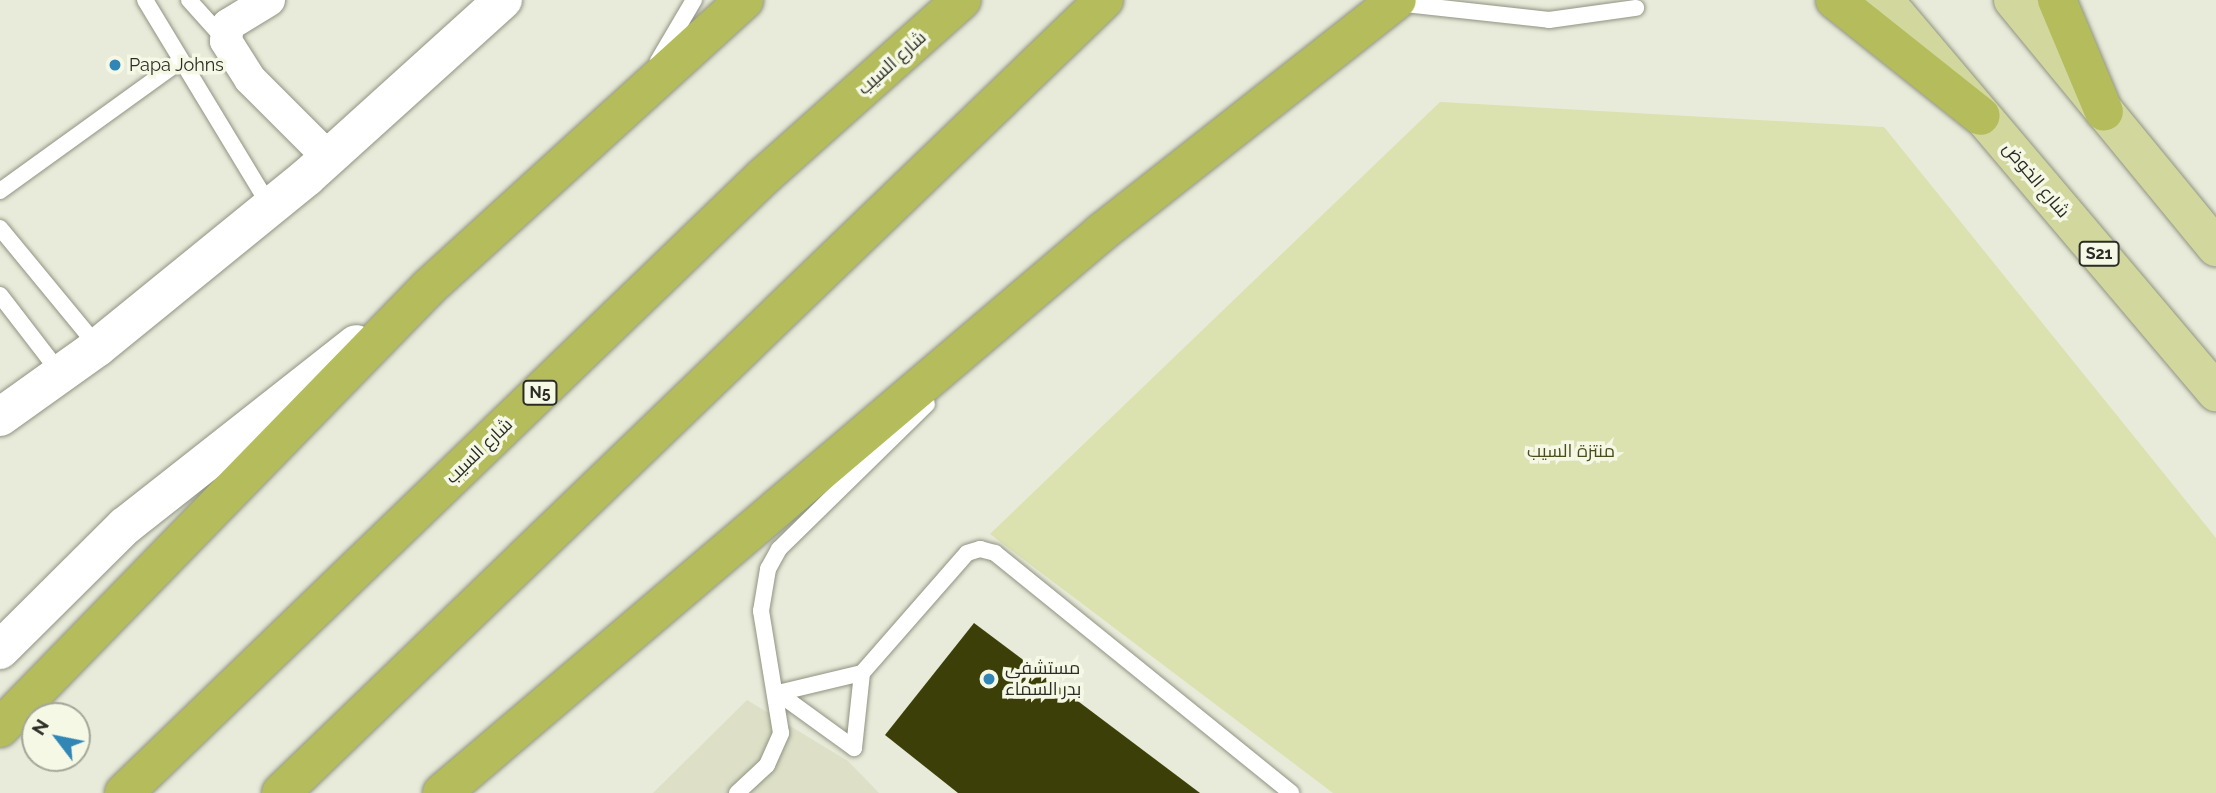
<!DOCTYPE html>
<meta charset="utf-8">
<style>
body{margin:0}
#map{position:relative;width:2216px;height:793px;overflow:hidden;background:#e8ebd9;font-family:Raleway,Cairo,sans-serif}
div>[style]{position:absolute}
.built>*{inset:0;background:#dde0c7}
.green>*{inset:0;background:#dbe1af}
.building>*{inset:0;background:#3c3f08}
.roads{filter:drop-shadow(0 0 2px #909382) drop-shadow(0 0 2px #909382)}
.lane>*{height:16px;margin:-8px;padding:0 8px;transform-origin:8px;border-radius:8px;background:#fff}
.street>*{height:32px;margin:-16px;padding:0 16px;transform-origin:16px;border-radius:16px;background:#fff}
.secondary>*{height:38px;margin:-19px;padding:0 19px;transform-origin:19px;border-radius:19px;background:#fff}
.primary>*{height:38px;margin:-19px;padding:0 19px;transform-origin:19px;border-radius:19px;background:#d2d79d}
.highway>*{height:38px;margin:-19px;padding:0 19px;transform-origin:19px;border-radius:19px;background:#b4bc5c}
.dots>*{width:19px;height:19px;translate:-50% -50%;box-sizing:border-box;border:4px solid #f6f8e6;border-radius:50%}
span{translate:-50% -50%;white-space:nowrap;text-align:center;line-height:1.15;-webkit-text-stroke:7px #f6f8e6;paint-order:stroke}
.shield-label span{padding:2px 5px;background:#f6f8e6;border:2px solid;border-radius:5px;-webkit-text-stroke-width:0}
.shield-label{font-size:16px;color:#2b2c25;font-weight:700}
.street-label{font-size:18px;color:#2b2c25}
.poi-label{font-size:18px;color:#2b2c25}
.left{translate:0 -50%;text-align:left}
.park-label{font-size:18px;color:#4a4d1a}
.north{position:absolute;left:21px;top:702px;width:70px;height:70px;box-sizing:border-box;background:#f6f8e6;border:2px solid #a5a699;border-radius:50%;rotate:302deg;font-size:19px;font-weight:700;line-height:28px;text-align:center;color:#2b2c25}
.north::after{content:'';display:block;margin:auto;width:24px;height:32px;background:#3086b5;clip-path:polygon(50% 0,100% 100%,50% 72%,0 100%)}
</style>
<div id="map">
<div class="built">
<div style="clip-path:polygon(747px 700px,848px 761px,879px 793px,653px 793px)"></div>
</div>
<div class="green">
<div style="clip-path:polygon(1440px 102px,1884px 127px,2216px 538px,2216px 793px,1333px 793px,990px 534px)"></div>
</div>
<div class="building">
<div style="clip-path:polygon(974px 623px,1200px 793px,958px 793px,885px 735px)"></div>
</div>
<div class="roads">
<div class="lane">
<div style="left:145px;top:0;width:241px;rotate:58.8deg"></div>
<div style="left:189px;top:0;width:54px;rotate:48deg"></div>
<div style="left:1396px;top:3px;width:154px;rotate:6.3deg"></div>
<div style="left:1549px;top:20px;width:88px;rotate:-7.9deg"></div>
<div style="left:658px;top:61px;width:71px;rotate:-59.5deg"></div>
<div style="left:0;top:191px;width:221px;rotate:-35.8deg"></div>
<div style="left:0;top:228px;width:154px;rotate:50.5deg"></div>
<div style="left:0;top:295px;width:98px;rotate:52.4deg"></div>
<div style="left:778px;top:693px;width:94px;rotate:35.9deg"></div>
<div style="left:778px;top:693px;width:86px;rotate:-13.4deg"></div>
<div style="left:854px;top:748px;width:75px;rotate:-83.9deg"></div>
<div style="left:862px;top:673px;width:159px;rotate:-48.8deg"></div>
<div style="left:967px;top:553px;width:14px;rotate:-17deg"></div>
<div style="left:980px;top:549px;width:16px;rotate:15deg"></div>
<div style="left:995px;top:553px;width:381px;rotate:39deg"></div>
<div style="left:737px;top:793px;width:41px;rotate:-43deg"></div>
<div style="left:767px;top:765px;width:35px;rotate:-66deg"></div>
<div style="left:781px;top:733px;width:124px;rotate:-99.3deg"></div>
<div style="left:761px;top:611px;width:43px;rotate:-80.5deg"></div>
<div style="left:768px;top:569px;width:23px;rotate:-61deg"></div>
<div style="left:779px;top:549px;width:207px;rotate:-44.4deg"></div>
</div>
<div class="street">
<div style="left:269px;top:0;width:48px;rotate:148.6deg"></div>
<div style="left:228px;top:25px;width:16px;rotate:97deg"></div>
<div style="left:226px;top:41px;width:45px;rotate:57.7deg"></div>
<div style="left:250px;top:79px;width:110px;rotate:45deg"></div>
</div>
<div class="secondary">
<div style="left:0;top:417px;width:120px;rotate:-35.5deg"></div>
<div style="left:98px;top:347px;width:269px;rotate:-39.1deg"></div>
<div style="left:307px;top:177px;width:264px;rotate:-42.1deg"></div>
<div style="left:0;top:650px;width:176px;rotate:-44.8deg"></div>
<div style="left:125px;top:526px;width:294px;rotate:-38.2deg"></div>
</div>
<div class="primary">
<div style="left:1884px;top:0;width:514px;rotate:49.74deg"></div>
<div style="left:2013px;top:0;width:320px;rotate:50.6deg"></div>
</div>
<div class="highway">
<div style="left:1835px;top:0;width:186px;rotate:38.5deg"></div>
<div style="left:2057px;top:0;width:121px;rotate:67.2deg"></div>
<div style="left:0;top:728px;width:615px;rotate:-45.79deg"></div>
<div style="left:429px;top:287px;width:426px;rotate:-42.3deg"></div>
<div style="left:124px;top:793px;width:888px;rotate:-43.95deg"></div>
<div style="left:763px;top:177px;width:266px;rotate:-41.7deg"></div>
<div style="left:281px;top:793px;width:1143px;rotate:-43.94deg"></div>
<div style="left:442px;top:793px;width:866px;rotate:-40.36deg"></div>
<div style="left:1102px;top:232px;width:375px;rotate:-38.2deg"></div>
</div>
</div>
<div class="dots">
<div style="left:115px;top:65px;background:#3086b5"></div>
<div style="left:989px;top:679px;background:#3086b5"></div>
</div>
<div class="shield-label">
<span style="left:2099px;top:254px">S21</span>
<span style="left:540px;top:393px">N5</span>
</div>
<div class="street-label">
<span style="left:892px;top:63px;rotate:-42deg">شارع السيب</span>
<span style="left:2036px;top:180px;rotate:50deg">شارع الخوض</span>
<span style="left:479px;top:451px;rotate:-44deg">شارع السيب</span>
</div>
<div class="poi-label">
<span class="left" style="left:129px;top:65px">Papa Johns</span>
<span class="left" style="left:1005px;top:679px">مستشفى<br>بدر السماء</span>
</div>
<div class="park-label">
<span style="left:1571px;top:451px">منتزة السيب</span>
</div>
<div class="north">N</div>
</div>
